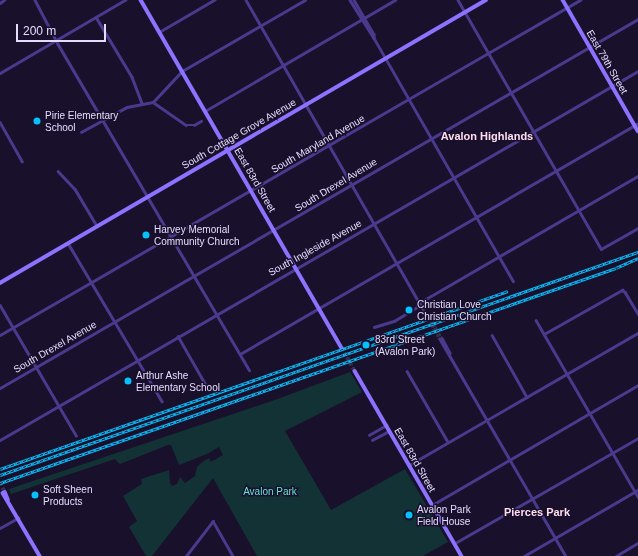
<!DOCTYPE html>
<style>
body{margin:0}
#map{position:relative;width:638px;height:556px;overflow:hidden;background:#19102c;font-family:Helvetica,sans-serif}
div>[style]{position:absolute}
.green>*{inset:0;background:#133236}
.street-tunnel>*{height:2.5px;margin-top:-1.25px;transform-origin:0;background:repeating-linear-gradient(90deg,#382e4c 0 2.5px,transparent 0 3.5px)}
.secondary-tunnel>*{height:3.5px;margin-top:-1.75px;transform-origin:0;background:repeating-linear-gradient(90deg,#382e4c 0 3.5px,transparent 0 5.5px)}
.street>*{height:2.5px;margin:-1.25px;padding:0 1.25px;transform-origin:1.25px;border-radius:1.25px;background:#493a8d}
.secondary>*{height:3.5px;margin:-1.75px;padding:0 1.75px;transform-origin:1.75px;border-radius:1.75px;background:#8b72ff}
.rail>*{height:2.5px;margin-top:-1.25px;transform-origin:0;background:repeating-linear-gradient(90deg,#19102c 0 3px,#07c1ff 0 6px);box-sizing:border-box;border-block:1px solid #07c1ff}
.dots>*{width:11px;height:11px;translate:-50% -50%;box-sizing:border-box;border:2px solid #19102c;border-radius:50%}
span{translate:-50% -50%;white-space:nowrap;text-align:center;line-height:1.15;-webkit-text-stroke:3px #19102c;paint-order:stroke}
.street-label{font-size:10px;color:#e5dbff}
.poi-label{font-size:10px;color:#e5dbff}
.left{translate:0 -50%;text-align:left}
.park-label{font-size:10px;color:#62e5d8}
.neighbourhood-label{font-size:11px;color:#fde;font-weight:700}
.scale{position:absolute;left:16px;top:24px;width:90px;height:18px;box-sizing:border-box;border:2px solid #e5dbff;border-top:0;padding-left:5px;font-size:12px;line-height:14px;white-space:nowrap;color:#e5dbff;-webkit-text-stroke:3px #19102c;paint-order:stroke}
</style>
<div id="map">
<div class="green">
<div style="clip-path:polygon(350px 372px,362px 392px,285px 431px,331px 510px,405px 469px,448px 542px,423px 556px,257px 556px,213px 478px,152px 556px,146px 556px,129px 527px,137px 521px,123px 496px,142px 484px,141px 479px,169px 470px,170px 483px,172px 486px,177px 484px,180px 477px,185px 483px,195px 476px,197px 467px,201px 463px,209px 458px,211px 462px,223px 455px,219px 447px,207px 454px,179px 465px,171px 445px,168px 445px,120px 464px,115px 459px,11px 494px,9px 489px,272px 401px)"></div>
</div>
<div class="street-tunnel">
<div style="left:429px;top:315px;width:26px;rotate:61deg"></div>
<div style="left:427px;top:316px;width:26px;rotate:61deg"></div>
</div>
<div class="secondary-tunnel">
<div style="left:342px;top:348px;width:26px;rotate:61deg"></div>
<div style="left:0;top:483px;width:10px;rotate:61deg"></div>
</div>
<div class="street">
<div style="left:35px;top:0;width:50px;rotate:62.4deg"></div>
<div style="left:58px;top:44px;width:378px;rotate:59.6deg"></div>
<div style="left:246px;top:0;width:364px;rotate:60.2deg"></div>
<div style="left:350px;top:0;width:45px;rotate:57.7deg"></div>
<div style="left:374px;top:38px;width:280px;rotate:60.2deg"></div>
<div style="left:354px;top:0;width:39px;rotate:60deg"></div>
<div style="left:374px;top:34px;width:4px;rotate:90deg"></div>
<div style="left:458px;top:0;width:287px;rotate:60.1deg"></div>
<div style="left:601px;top:249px;width:43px;rotate:-29.6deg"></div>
<div style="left:0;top:3px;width:5px;rotate:-37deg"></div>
<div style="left:96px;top:17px;width:70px;rotate:59deg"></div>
<div style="left:132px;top:77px;width:28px;rotate:69deg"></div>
<div style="left:159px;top:32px;width:64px;rotate:-30.2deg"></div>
<div style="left:0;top:73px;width:145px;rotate:-30.3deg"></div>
<div style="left:153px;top:102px;width:40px;rotate:34.9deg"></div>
<div style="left:186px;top:125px;width:8px"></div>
<div style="left:194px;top:125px;width:8px;rotate:-30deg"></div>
<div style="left:205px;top:111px;width:220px;rotate:-30.3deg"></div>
<div style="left:0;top:122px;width:45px;rotate:60.6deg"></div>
<div style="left:81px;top:132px;width:52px;rotate:-28.5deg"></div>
<div style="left:127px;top:107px;width:26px;rotate:-11deg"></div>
<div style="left:153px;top:102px;width:42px;rotate:-46.9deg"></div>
<div style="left:182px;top:71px;width:142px;rotate:-30deg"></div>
<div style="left:58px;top:171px;width:25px;rotate:47deg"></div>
<div style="left:75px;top:189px;width:43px;rotate:59.3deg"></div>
<div style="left:68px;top:243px;width:184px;rotate:59.3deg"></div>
<div style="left:0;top:305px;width:151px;rotate:59.7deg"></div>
<div style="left:536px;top:320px;width:204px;rotate:60deg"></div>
<div style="left:374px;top:327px;width:21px;rotate:-17deg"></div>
<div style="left:394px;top:321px;width:27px;rotate:-31deg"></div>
<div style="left:417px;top:307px;width:10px;rotate:-45deg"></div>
<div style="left:424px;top:300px;width:247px;rotate:-30.1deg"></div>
<div style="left:544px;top:334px;width:90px;rotate:-29.4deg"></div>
<div style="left:622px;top:290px;width:4px;rotate:34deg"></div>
<div style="left:625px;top:292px;width:26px;rotate:59deg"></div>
<div style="left:0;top:335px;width:670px;rotate:-30.01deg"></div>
<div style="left:492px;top:335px;width:71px;rotate:60.6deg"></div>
<div style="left:178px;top:336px;width:56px;rotate:60.3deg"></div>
<div style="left:442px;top:338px;width:17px;rotate:62deg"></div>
<div style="left:440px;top:339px;width:251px;rotate:59.9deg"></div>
<div style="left:240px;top:354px;width:460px;rotate:-30.1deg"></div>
<div style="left:407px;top:371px;width:82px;rotate:60deg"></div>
<div style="left:0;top:388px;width:737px;rotate:-30.04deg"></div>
<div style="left:369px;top:435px;width:20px;rotate:-30deg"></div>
<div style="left:0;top:440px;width:737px;rotate:-30.04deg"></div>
<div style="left:372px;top:440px;width:19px;rotate:-28deg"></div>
<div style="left:409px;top:465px;width:264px;rotate:-30deg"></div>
<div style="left:432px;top:505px;width:238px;rotate:-30.2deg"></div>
<div style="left:0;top:528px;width:21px;rotate:-29deg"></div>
<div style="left:455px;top:543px;width:211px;rotate:-29.8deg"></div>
<div style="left:186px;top:556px;width:44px;rotate:-52.4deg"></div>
<div style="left:213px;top:521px;width:40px;rotate:60.3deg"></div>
<div style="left:524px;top:556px;width:132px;rotate:-30.1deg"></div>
<div style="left:616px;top:556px;width:26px;rotate:-31deg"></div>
</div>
<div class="secondary">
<div style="left:141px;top:0;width:402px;rotate:60deg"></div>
<div style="left:563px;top:0;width:151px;rotate:60.2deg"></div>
<div style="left:0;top:283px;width:562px;rotate:-30.21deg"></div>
<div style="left:355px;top:371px;width:214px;rotate:60deg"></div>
<div style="left:5px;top:492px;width:8px;rotate:67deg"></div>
<div style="left:3px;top:493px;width:73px;rotate:59.6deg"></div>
</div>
<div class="rail">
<div style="left:0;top:469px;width:538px;rotate:-19.31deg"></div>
<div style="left:0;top:475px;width:676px;rotate:-19.27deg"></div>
<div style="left:0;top:483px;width:652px;rotate:-19.24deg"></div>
<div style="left:616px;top:268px;width:24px;rotate:-24deg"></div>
</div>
<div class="dots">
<div style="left:37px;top:121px;background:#07c1ff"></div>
<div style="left:146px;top:235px;background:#07c1ff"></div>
<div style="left:409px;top:310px;background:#07c1ff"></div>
<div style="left:366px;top:345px;background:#07c1ff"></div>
<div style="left:128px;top:381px;background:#07c1ff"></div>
<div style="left:35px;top:495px;background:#07c1ff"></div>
<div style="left:409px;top:515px;background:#07c1ff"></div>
</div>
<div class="street-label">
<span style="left:607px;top:62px;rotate:60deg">East 79th Street</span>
<span style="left:239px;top:134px;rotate:-30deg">South Cottage Grove Avenue</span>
<span style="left:318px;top:144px;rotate:-30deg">South Maryland Avenue</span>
<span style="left:255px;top:180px;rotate:60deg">East 83rd Street</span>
<span style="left:336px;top:185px;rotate:-31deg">South Drexel Avenue</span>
<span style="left:315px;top:248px;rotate:-29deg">South Ingleside Avenue</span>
<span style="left:55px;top:347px;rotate:-30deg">South Drexel Avenue</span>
<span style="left:415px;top:460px;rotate:60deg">East 83rd Street</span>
</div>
<div class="poi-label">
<span class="left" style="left:45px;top:121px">Pirie Elementary<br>School</span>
<span class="left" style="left:154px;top:235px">Harvey Memorial<br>Community Church</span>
<span class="left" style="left:417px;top:310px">Christian Love<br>Christian Church</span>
<span class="left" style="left:375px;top:345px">83rd Street<br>(Avalon Park)</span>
<span class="left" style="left:136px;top:381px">Arthur Ashe<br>Elementary School</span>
<span class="left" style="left:43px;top:495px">Soft Sheen<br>Products</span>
<span class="left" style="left:417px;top:515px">Avalon Park<br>Field House</span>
</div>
<div class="park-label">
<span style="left:270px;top:492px">Avalon Park</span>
</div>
<div class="neighbourhood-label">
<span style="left:487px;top:136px">Avalon Highlands</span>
<span style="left:537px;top:512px">Pierces Park</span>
</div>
<div class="scale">200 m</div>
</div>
